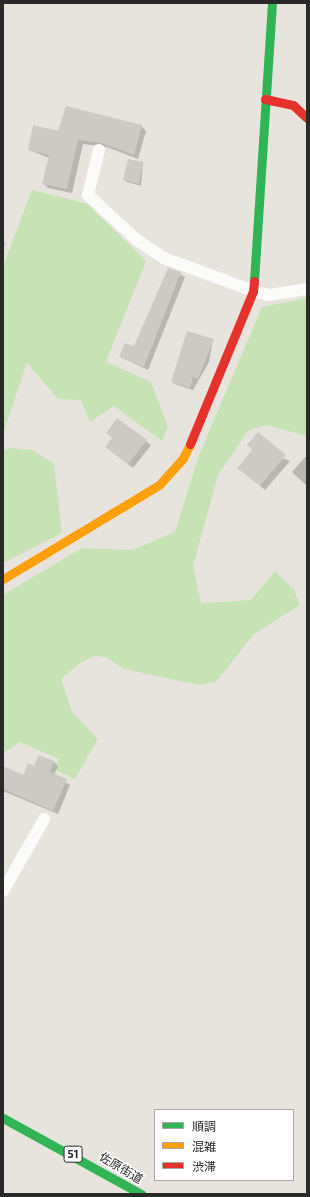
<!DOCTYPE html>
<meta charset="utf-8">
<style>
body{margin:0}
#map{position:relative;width:310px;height:1197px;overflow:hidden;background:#e7e4de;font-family:"Exo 2","Noto Sans JP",sans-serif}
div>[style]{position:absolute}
.green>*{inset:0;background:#c7e3b6}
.shadow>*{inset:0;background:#0003}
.building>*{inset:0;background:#cccac5}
.lane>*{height:12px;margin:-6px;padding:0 6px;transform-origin:6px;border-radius:6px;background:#fbfbfa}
.fast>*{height:9px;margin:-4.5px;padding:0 4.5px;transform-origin:4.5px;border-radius:4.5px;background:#30b455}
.slow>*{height:9px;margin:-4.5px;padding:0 4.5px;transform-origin:4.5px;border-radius:4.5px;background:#ff9f0a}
.jam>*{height:9px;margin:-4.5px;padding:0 4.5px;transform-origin:4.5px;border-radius:4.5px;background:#e5322d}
span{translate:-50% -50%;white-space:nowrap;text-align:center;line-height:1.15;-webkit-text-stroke:3px #fff;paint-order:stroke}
.shield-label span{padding:1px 3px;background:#fff;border:1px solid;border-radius:3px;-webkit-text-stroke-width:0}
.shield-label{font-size:11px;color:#292929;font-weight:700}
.street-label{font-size:12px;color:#292929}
.frame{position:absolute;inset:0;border:4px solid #292929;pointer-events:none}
.legend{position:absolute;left:154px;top:1109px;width:140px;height:72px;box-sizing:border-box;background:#fff;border:1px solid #a9a9a9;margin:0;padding:5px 7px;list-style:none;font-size:12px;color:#292929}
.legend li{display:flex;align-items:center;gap:8px;height:20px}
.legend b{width:20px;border:1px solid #a9a9a9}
</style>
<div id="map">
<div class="green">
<div style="clip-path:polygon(32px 190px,88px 204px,146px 261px,106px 362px,151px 382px,168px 427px,162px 441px,114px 406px,90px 422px,81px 400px,58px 399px,27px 363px,3px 434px,3px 266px)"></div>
<div style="clip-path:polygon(307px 298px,307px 436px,266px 425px,248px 431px,218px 475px,193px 566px,201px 603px,251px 600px,275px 571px,294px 590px,300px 605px,254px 634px,216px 682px,199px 685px,124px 669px,106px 657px,94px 656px,80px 663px,61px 679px,72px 712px,98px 739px,75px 779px,55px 770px,59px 759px,20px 742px,3px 753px,3px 595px,82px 548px,132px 550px,175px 532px,199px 455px,262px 307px)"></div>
<div style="clip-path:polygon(11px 448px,32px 450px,54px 464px,62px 533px,3px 563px,3px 450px)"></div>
</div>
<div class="shadow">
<div style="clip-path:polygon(141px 126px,146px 131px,138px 159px,107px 147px,83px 144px,72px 193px,48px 188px,43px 183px,49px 158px,29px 150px,59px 132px)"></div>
<div style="clip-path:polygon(143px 163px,141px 186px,127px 182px,124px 180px)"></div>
<div style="clip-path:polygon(3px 241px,5px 243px,3px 252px)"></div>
<div style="clip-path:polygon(169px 269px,185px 277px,148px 370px,121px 357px,134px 347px)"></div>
<div style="clip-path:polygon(213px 340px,209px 362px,193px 390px,175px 384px,172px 382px)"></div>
<div style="clip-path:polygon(146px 441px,151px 445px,133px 468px,111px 451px)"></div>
<div style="clip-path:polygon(248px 445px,290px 461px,265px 490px,244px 472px,253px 450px)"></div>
<div style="clip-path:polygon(307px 455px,307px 486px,292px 472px)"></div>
<div style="clip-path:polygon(40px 756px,54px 762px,58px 766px,54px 775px,70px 785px,58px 814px,3px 791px,3px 773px,24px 776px,35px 767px)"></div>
</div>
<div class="building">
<div style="clip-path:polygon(66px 106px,142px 125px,134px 155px,101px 143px,78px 140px,67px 189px,42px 184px,49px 155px,28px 150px,33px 125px,58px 131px)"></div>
<div style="clip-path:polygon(128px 159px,143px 162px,139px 184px,123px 180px)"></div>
<div style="clip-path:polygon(168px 268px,181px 272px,144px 367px,119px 357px,125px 343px,134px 346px)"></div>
<div style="clip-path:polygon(187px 331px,214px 339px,198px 379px,193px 377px,190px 388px,171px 382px)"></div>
<div style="clip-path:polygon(117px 418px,147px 440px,128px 464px,105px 447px,112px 438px,106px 433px)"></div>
<div style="clip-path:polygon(258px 432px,286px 455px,260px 486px,237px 468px,253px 449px,247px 445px)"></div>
<div style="clip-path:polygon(39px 755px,54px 761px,50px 772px,67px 779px,53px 811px,3px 789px,3px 766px,23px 775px,28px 763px,34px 766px)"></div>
</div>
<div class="lane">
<div style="left:99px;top:150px;width:46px;rotate:103.7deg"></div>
<div style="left:88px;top:195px;width:67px;rotate:42.6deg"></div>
<div style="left:137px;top:240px;width:32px;rotate:34deg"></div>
<div style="left:164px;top:258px;width:95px;rotate:20.3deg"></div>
<div style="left:253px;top:291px;width:16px;rotate:14deg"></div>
<div style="left:269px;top:295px;width:38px;rotate:-9deg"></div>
<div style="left:3px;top:891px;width:83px;rotate:-60.3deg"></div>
</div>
<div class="fast">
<div style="left:254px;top:281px;width:279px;rotate:-86.3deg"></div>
<div style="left:3px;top:1118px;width:158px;rotate:28.8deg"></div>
</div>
<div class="slow">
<div style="left:3px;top:579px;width:182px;rotate:-31.1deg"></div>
<div style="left:159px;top:485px;width:36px;rotate:-48deg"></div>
<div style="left:183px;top:458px;width:16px;rotate:-63deg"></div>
</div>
<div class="jam">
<div style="left:265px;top:99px;width:29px;rotate:12deg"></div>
<div style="left:293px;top:105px;width:19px;rotate:43deg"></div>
<div style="left:190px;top:444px;width:165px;rotate:-67.6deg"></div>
<div style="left:253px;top:291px;width:10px;rotate:-84deg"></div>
</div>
<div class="shield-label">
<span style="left:73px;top:1154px">51</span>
</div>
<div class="street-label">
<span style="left:121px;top:1168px;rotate:31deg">佐原街道</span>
</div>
<div class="frame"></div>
<ul class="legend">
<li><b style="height:5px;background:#30b455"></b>順調</li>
<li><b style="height:5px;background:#ff9f0a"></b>混雑</li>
<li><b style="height:5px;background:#e5322d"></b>渋滞</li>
</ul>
</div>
